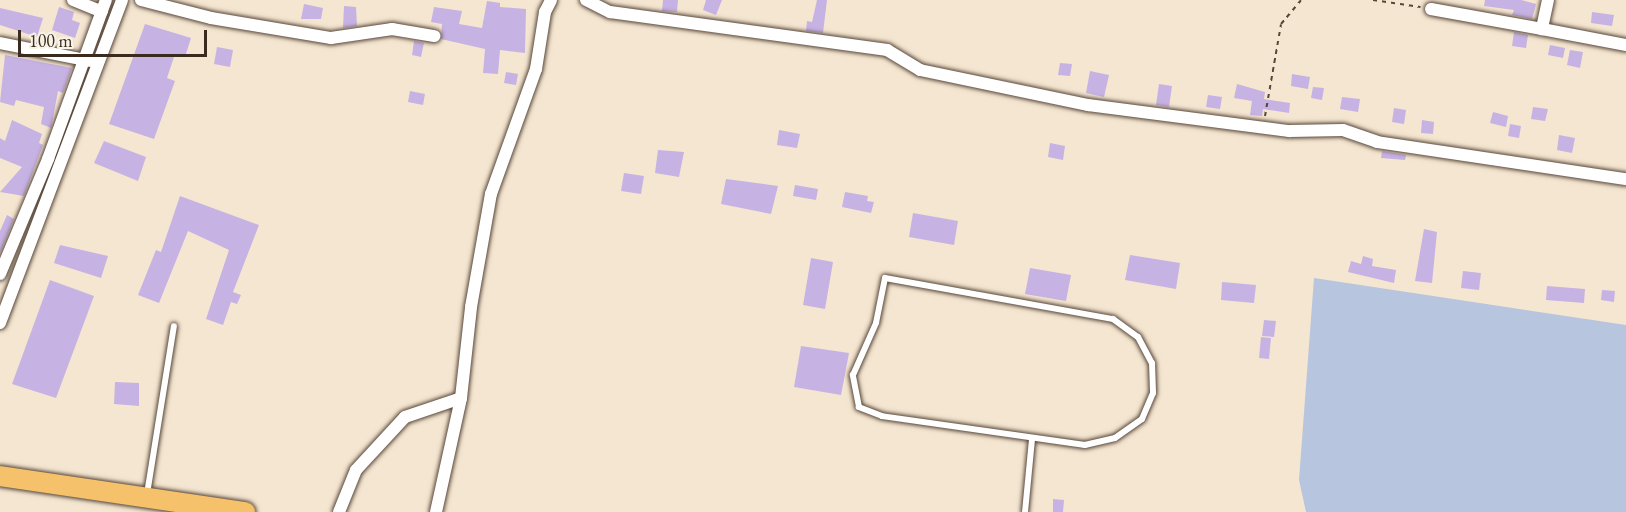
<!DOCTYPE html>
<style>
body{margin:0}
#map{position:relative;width:1626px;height:512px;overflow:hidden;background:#f5e6d1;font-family:"EB Garamond",serif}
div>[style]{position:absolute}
.industrial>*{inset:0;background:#b8c5de}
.building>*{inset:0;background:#c7b2e4}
.path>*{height:2px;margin-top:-1px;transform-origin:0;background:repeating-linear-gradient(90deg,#574639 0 4.5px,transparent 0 9px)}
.roads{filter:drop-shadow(0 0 2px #574639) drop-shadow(0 0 2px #574639)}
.service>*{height:6px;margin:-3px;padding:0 3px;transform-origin:3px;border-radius:3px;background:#fff}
.minor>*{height:12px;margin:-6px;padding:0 6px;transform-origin:6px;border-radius:6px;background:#fff}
.primary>*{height:20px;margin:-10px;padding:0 10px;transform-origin:10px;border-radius:10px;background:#f6c16b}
span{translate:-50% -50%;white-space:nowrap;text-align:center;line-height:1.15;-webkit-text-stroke:4.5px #f7f3e8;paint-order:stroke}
.scale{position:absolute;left:18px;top:30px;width:189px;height:27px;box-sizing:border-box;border:3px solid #3b2a1e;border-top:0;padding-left:8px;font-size:18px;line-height:21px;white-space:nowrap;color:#3b2a1e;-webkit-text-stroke:4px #f7f3e8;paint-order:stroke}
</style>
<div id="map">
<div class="industrial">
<div style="clip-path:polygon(1314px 278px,1626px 325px,1626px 512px,1306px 512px,1299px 480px)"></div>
</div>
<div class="building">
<div style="clip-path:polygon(663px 0,678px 0,677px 12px,662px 11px)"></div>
<div style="clip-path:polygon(706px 0,722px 0,716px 15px,703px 10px)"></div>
<div style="clip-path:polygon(817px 0,827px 0,823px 33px,806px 31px,807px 21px,812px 22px)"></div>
<div style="clip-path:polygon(1485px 0,1521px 0,1536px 4px,1532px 19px,1512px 15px,1514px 10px,1484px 6px)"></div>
<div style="clip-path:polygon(487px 1px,500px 3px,500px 7px,526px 9px,525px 53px,500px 50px,498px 74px,483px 73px,485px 49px,441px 39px,442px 24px,431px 22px,434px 7px,462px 11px,459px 24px,482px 28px)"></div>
<div style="clip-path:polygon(304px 4px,323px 8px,321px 19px,301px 19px)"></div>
<div style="clip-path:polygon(344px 6px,356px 7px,357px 26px,343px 28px)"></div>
<div style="clip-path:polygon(59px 7px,74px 12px,72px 20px,80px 23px,75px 38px,52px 30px)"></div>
<div style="clip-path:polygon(0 8px,43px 18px,37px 37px,0 25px)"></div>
<div style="clip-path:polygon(1592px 12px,1614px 15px,1612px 26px,1591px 23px)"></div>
<div style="clip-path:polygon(145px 24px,191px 38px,185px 57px,175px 54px,167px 78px,175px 81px,154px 139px,109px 124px)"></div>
<div style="clip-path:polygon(1514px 32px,1528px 35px,1526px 48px,1512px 46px)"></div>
<div style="clip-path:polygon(414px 41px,424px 43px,421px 57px,412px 55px)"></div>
<div style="clip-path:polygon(1550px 45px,1565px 48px,1563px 58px,1548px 55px)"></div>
<div style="clip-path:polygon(217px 47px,233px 50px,230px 67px,214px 64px)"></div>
<div style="clip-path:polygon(1570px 50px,1583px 52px,1580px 68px,1567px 65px)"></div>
<div style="clip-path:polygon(5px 55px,72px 68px,63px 93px,58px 91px,51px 128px,41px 124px,44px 107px,16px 100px,14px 106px,0 102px)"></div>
<div style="clip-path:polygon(1060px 63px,1072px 64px,1070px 76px,1058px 75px)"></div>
<div style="clip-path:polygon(1090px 71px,1109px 75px,1104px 97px,1086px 93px)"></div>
<div style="clip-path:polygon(506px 72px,518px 74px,516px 85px,504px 83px)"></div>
<div style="clip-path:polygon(1292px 74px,1310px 77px,1308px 89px,1291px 86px)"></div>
<div style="clip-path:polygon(1159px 84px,1172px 86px,1169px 107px,1156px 105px)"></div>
<div style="clip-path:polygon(1237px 84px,1265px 92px,1264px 99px,1290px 103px,1289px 113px,1263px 109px,1262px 116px,1250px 115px,1252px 101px,1234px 98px)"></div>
<div style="clip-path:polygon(1313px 87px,1324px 88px,1322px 100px,1311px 98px)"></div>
<div style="clip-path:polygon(410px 91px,425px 94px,423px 105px,408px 102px)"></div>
<div style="clip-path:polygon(1208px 95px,1222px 97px,1220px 109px,1206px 107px)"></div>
<div style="clip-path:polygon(1342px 97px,1360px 99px,1358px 112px,1340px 109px)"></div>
<div style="clip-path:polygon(1533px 107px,1548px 109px,1545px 121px,1531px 119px)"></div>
<div style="clip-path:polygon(1394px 108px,1406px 110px,1404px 124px,1392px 122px)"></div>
<div style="clip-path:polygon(1493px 112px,1508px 116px,1506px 127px,1490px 123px)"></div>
<div style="clip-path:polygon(12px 120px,42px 134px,39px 143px,43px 145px,24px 196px,0 192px,22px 167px,0 158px,0 138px,5px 141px)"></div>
<div style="clip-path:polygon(1422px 120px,1434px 122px,1433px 134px,1421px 133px)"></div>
<div style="clip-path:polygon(1510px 124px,1521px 126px,1519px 138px,1508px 136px)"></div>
<div style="clip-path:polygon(779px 130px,800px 134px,797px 148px,777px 145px)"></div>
<div style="clip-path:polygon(1559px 135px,1575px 138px,1572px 153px,1557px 150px)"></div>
<div style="clip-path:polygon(104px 141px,146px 157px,138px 181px,94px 163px)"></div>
<div style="clip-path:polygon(1050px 143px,1065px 146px,1063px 160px,1048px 157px)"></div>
<div style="clip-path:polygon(658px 150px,684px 152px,679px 177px,655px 173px)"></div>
<div style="clip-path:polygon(1382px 151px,1406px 155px,1405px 160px,1381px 158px)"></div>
<div style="clip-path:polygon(624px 173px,644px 176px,641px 194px,621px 191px)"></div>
<div style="clip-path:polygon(726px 179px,778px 186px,771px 214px,721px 204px)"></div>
<div style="clip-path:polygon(795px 185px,818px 189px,816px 200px,793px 196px)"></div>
<div style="clip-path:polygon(845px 192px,868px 196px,867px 201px,874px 202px,871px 213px,842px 207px)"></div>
<div style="clip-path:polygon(180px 196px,259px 225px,233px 292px,241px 295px,237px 304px,231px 302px,223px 325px,206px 319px,229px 250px,188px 231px,159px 303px,138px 295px,156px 250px,161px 252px)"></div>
<div style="clip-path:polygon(913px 213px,958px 221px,954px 245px,909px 237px)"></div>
<div style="clip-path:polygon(7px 215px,14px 219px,0 253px,0 231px)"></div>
<div style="clip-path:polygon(1424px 229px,1437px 232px,1432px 283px,1415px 281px)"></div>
<div style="clip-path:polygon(60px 245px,108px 256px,101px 278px,54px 263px)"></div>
<div style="clip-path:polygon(1130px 255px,1180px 263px,1176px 289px,1125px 280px)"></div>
<div style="clip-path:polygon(1363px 256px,1373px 259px,1372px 266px,1396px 270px,1394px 283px,1348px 272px,1351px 261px,1361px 264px)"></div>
<div style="clip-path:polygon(811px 258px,833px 262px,825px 309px,803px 305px)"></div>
<div style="clip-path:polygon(1030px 268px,1071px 275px,1066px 301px,1025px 294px)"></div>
<div style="clip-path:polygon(1463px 271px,1481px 273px,1479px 290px,1461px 288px)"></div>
<div style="clip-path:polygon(50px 280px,94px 296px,56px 398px,12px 384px)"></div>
<div style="clip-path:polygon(1222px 282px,1256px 285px,1254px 303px,1221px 300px)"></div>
<div style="clip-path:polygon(1547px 286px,1585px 289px,1584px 303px,1546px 300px)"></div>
<div style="clip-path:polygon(1602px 290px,1615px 291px,1614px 302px,1601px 300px)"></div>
<div style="clip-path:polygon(1264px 320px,1276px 321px,1274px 337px,1262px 336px)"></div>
<div style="clip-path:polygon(1261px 337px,1271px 338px,1269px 359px,1259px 358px)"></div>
<div style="clip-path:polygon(801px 346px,849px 353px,841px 395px,794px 387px)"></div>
<div style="clip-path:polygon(115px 382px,139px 383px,139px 406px,114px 404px)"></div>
<div style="clip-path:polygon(1053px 499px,1064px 500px,1063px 512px,1053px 512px)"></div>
</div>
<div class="path">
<div style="left:1373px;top:0;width:48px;rotate:8.5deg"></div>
<div style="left:1265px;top:116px;width:93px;rotate:-80.1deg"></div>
<div style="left:1281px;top:24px;width:31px;rotate:-50deg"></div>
</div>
<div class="roads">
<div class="service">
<div style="left:885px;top:278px;width:232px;rotate:10.2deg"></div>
<div style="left:1113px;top:319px;width:31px;rotate:36deg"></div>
<div style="left:1138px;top:337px;width:30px;rotate:62deg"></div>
<div style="left:1152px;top:363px;width:30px;rotate:88deg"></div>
<div style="left:1153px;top:393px;width:28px;rotate:113deg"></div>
<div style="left:1142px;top:419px;width:33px;rotate:145deg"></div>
<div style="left:1115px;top:438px;width:31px;rotate:167deg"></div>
<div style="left:1085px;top:445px;width:205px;rotate:-171.9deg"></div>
<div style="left:882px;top:416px;width:25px;rotate:-159deg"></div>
<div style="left:859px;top:407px;width:33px;rotate:-101deg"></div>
<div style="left:853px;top:375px;width:57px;rotate:-66.1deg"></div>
<div style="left:876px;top:323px;width:46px;rotate:-78.7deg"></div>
<div style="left:147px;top:494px;width:170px;rotate:-80.9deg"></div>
<div style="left:1025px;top:512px;width:73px;rotate:-84.5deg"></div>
</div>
<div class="minor">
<div style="left:73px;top:0;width:31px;rotate:22deg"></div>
<div style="left:141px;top:0;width:72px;rotate:14.4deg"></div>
<div style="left:211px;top:18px;width:122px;rotate:9.5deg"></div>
<div style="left:331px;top:38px;width:62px;rotate:-8.4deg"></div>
<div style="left:392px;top:29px;width:43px;rotate:9.5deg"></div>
<div style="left:586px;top:0;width:27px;rotate:27deg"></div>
<div style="left:610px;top:12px;width:280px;rotate:7.8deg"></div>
<div style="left:887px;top:50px;width:39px;rotate:31deg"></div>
<div style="left:920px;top:70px;width:172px;rotate:11.8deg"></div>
<div style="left:1088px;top:105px;width:203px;rotate:7.4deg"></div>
<div style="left:1289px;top:131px;width:54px;rotate:-1.1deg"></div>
<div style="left:1343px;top:130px;width:36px;rotate:19deg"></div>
<div style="left:1377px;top:142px;width:252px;rotate:8.5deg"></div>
<div style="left:1548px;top:0;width:30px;rotate:102deg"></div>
<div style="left:1542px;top:29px;width:86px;rotate:10.8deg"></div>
<div style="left:1431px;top:9px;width:113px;rotate:10.2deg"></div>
<div style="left:0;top:43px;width:92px;rotate:11.3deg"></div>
<div style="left:0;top:274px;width:125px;rotate:-67.3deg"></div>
<div style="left:48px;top:159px;width:169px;rotate:-70deg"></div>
<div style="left:0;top:323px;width:345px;rotate:-69.3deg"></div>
<div style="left:339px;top:512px;width:45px;rotate:-68deg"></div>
<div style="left:356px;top:470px;width:72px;rotate:-47.2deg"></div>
<div style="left:405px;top:417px;width:59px;rotate:-18.7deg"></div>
<div style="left:461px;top:398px;width:92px;rotate:-83.7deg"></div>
<div style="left:471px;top:307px;width:115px;rotate:-80deg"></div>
<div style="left:491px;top:194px;width:133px;rotate:-70.2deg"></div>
<div style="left:536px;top:69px;width:58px;rotate:-81deg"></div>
<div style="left:545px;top:12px;width:13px;rotate:-63deg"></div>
<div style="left:436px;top:512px;width:117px;rotate:-77.6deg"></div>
</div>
<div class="primary">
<div style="left:0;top:476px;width:248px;rotate:8.4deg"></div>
</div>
</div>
<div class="scale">100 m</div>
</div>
